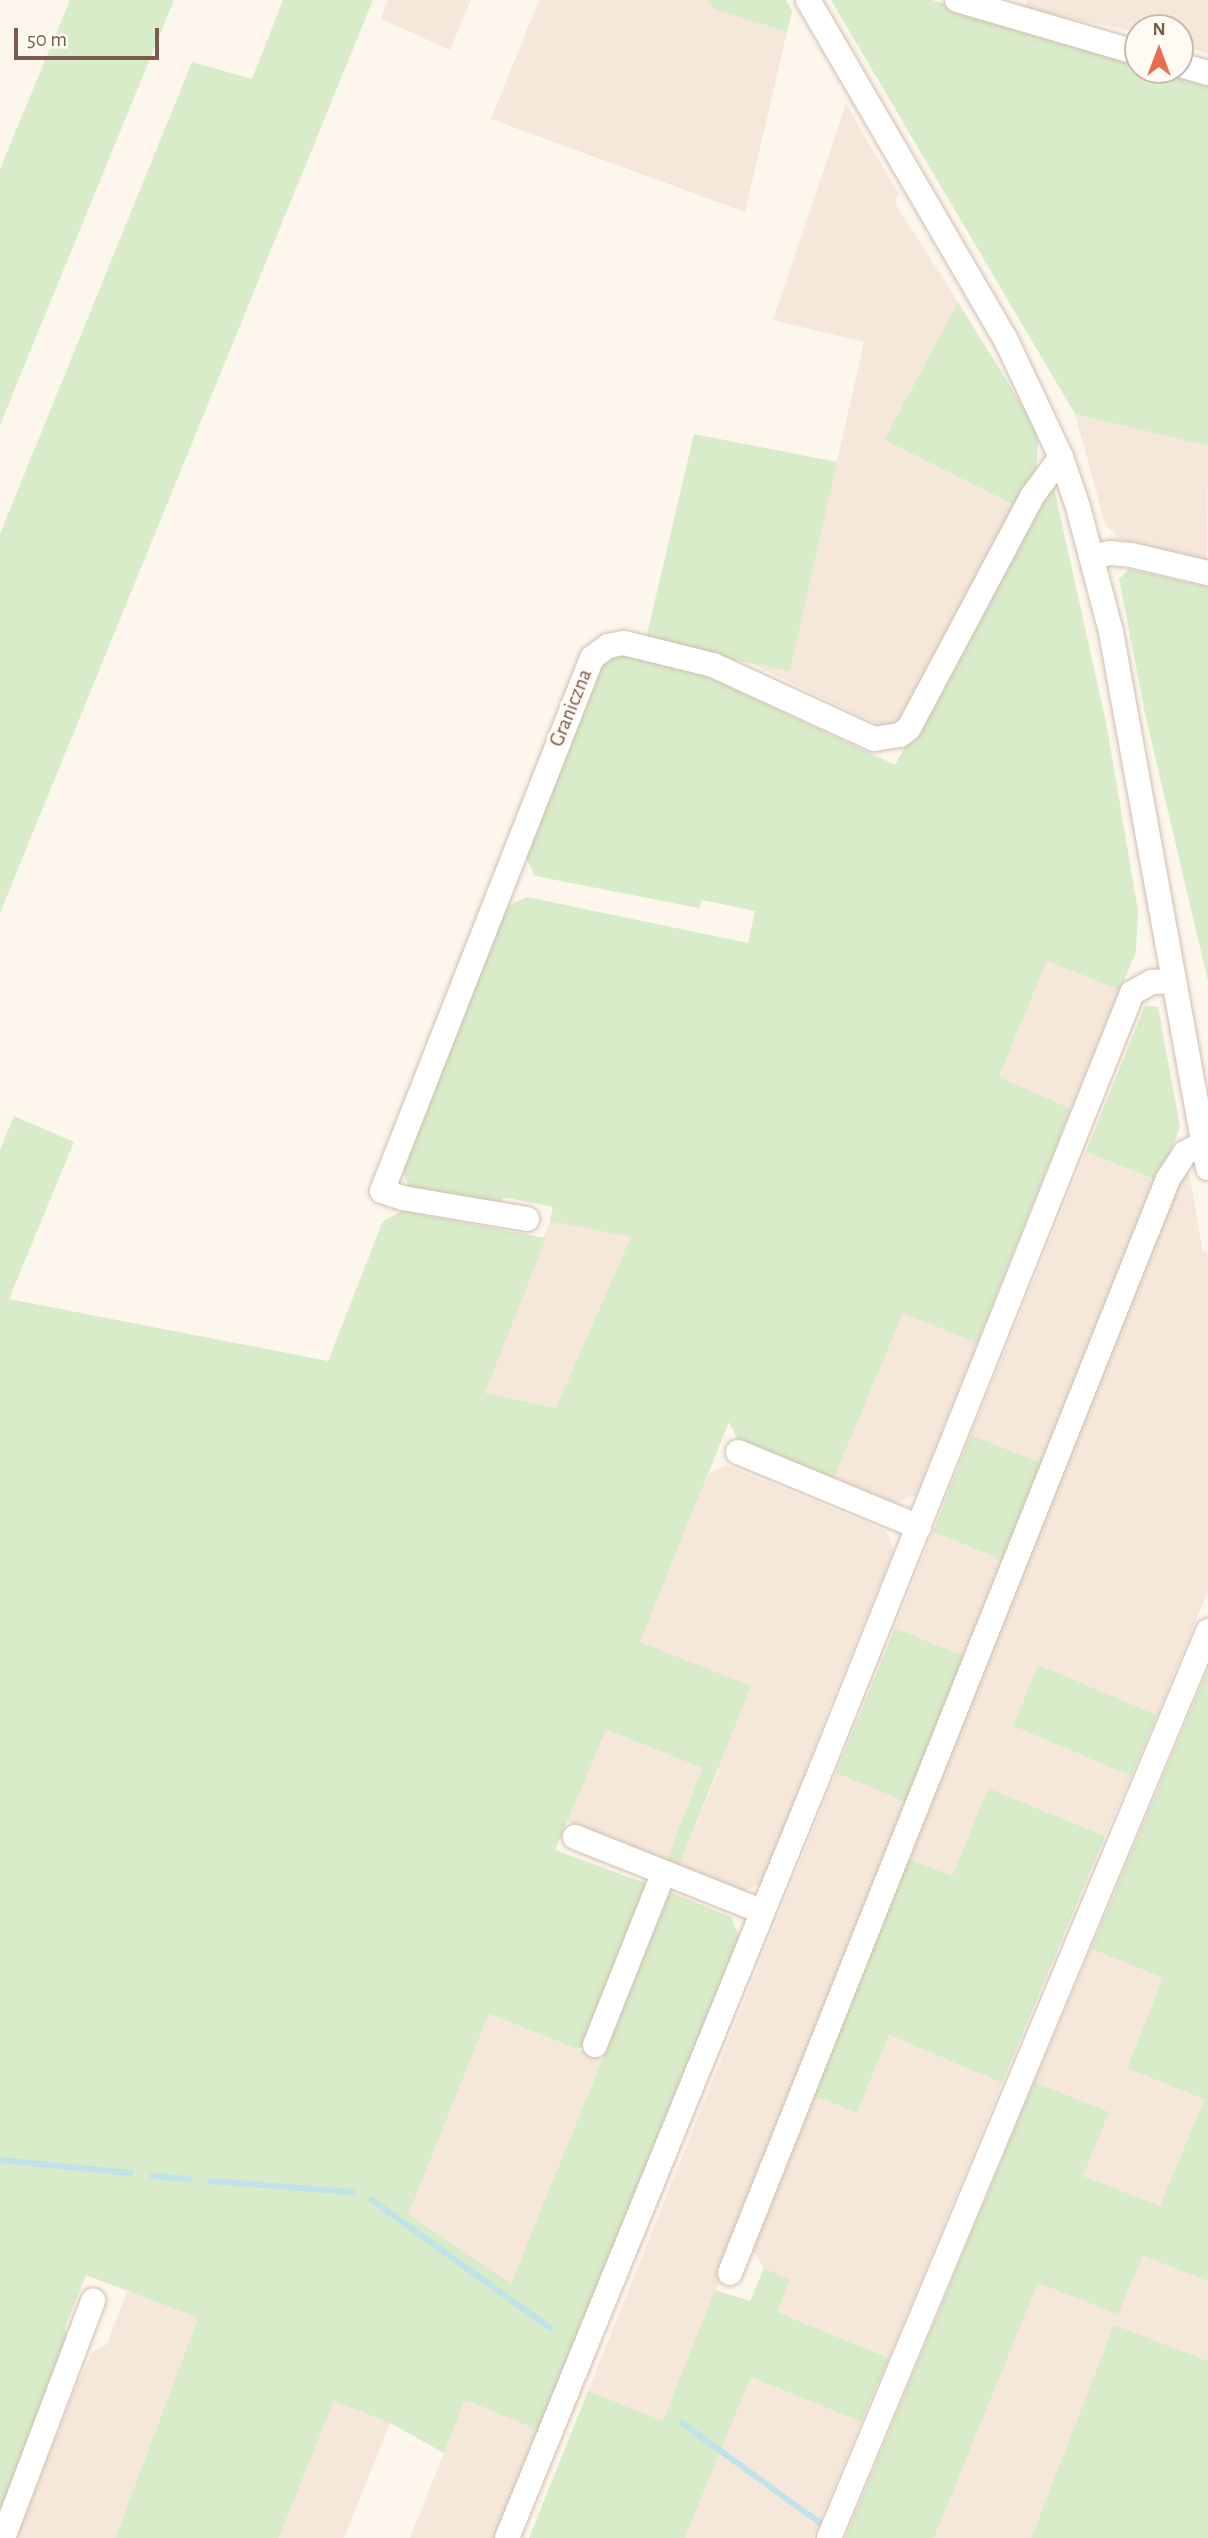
<!DOCTYPE html>
<style>
body{margin:0}
#map{position:relative;width:1208px;height:2538px;overflow:hidden;background:#fdf6ec;font-family:"Alegreya Sans",sans-serif}
div>[style]{position:absolute}
.residential>*{inset:0;background:#f5e8da}
.green>*{inset:0;background:#d8ecc9}
.stream>*{height:6px;margin:-3px;padding:0 3px;transform-origin:3px;border-radius:3px;background:#bfe3e8}
.roads{filter:drop-shadow(0 0 2px #d1beb0) drop-shadow(0 0 2px #d1beb0)}
.minor>*{height:24px;margin:-12px;padding:0 12px;transform-origin:12px;border-radius:12px;background:#fff}
span{translate:-50% -50%;white-space:nowrap;text-align:center;line-height:1.15;-webkit-text-stroke:7px #fffaf3;paint-order:stroke}
.street-label{font-size:21px;color:#7a5c4d}
.north{position:absolute;left:1124px;top:14px;width:70px;height:70px;box-sizing:border-box;background:#fffaf3;border:2px solid #cabbb1;border-radius:50%;rotate:0deg;font-size:19px;font-weight:700;line-height:28px;text-align:center;color:#7a5c4d}
.north::after{content:'';display:block;margin:auto;width:24px;height:32px;background:#e76f51;clip-path:polygon(50% 0,100% 100%,50% 72%,0 100%)}
.scale{position:absolute;left:14px;top:28px;width:145px;height:32px;box-sizing:border-box;border:4px solid #7a5c4d;border-top:0;padding-left:9px;font-size:21px;line-height:24px;white-space:nowrap;color:#7a5c4d;-webkit-text-stroke:5px #fffaf3;paint-order:stroke}
</style>
<div id="map">
<div class="residential">
<div style="clip-path:polygon(388px 0,471px 0,450px 50px,381px 19px)"></div>
<div style="clip-path:polygon(539px 0,707px 0,714px 9px,787px 32px,745px 212px,491px 119px)"></div>
<div style="clip-path:polygon(1028px 0,1208px 0,1208px 54px,1180px 45px,1180px 28px,1138px 28px,1138px 32px,1023px 9px)"></div>
<div style="clip-path:polygon(846px 104px,898px 193px,895px 203px,958px 302px,884px 440px,1018px 507px,905px 722px,885px 728px,752px 664px,790px 670px,864px 342px,773px 320px)"></div>
<div style="clip-path:polygon(1075px 414px,1208px 446px,1207px 560px,1121px 540px,1105px 524px)"></div>
<div style="clip-path:polygon(1047px 961px,1120px 990px,1071px 1109px,999px 1078px)"></div>
<div style="clip-path:polygon(1086px 1152px,1159px 1181px,1046px 1465px,971px 1435px)"></div>
<div style="clip-path:polygon(1180px 1172px,1189px 1172px,1203px 1252px,1206px 1249px,1208px 1257px,1208px 1591px,1157px 1715px,1038px 1666px,1013px 1726px,1131px 1776px,1105px 1836px,988px 1788px,952px 1876px,907px 1858px)"></div>
<div style="clip-path:polygon(550px 1221px,632px 1237px,557px 1408px,485px 1393px)"></div>
<div style="clip-path:polygon(903px 1312px,977px 1343px,916px 1495px,896px 1503px,834px 1478px)"></div>
<div style="clip-path:polygon(726px 1465px,886px 1531px,894px 1550px,828px 1710px,765px 1882px,742px 1892px,679px 1866px,719px 1769px,640px 1642px,708px 1474px)"></div>
<div style="clip-path:polygon(933px 1532px,1008px 1562px,969px 1658px,895px 1628px)"></div>
<div style="clip-path:polygon(605px 1730px,702px 1768px,666px 1862px,567px 1821px)"></div>
<div style="clip-path:polygon(836px 1773px,911px 1804px,663px 2421px,588px 2391px)"></div>
<div style="clip-path:polygon(1091px 1949px,1163px 1978px,1204px 2098px,1160px 2207px,1083px 2176px,1034px 2082px)"></div>
<div style="clip-path:polygon(489px 2014px,602px 2059px,512px 2285px,409px 2215px)"></div>
<div style="clip-path:polygon(889px 2035px,1002px 2083px,889px 2358px,777px 2312px,790px 2279px,764px 2268px,751px 2247px,813px 2095px,857px 2113px)"></div>
<div style="clip-path:polygon(1143px 2256px,1208px 2281px,1208px 2361px,1114px 2326px,1031px 2538px,934px 2538px,1038px 2282px,1118px 2313px)"></div>
<div style="clip-path:polygon(127px 2291px,198px 2318px,115px 2538px,16px 2538px,78px 2382px,93px 2352px,107px 2344px)"></div>
<div style="clip-path:polygon(751px 2377px,861px 2422px,813px 2538px,685px 2538px)"></div>
<div style="clip-path:polygon(465px 2400px,540px 2431px,496px 2538px,410px 2538px)"></div>
<div style="clip-path:polygon(334px 2401px,390px 2423px,344px 2538px,279px 2538px)"></div>
</div>
<div class="green">
<div style="clip-path:polygon(70px 0,174px 0,0 425px,0 169px)"></div>
<div style="clip-path:polygon(283px 0,373px 0,0 913px,0 534px,192px 62px,252px 79px)"></div>
<div style="clip-path:polygon(707px 0,786px 0,792px 11px,787px 32px,714px 9px)"></div>
<div style="clip-path:polygon(831px 0,932px 0,1138px 60px,1138px 70px,1173px 70px,1208px 80px,1208px 446px,1075px 414px)"></div>
<div style="clip-path:polygon(958px 302px,1034px 425px,1038px 441px,1036px 477px,1018px 507px,884px 440px)"></div>
<div style="clip-path:polygon(694px 434px,837px 462px,790px 671px,645px 643px)"></div>
<div style="clip-path:polygon(1052px 479px,1107px 727px,1138px 911px,1136px 952px,1120px 990px,1047px 961px,999px 1077px,1071px 1109px,977px 1343px,903px 1313px,834px 1478px,739px 1442px,729px 1422px,640px 1642px,751px 1686px,679px 1866px,666px 1862px,702px 1768px,606px 1730px,555px 1850px,645px 1883px,648px 1894px,589px 2044px,577px 2049px,489px 2014px,409px 2214px,511px 2284px,670px 1892px,731px 1917px,739px 1937px,540px 2431px,465px 2400px,444px 2453px,390px 2423px,334px 2401px,279px 2538px,115px 2538px,198px 2318px,86px 2275px,65px 2327px,69px 2346px,0 2514px,0 1150px,14px 1116px,74px 1142px,9px 1299px,328px 1361px,383px 1221px,402px 1211px,546px 1238px,485px 1393px,556px 1408px,631px 1237px,550px 1221px,553px 1207px,503px 1197px,501px 1205px,411px 1189px,402px 1172px,506px 907px,527px 897px,748px 943px,755px 911px,702px 900px,699px 908px,535px 876px,526px 858px,600px 664px,624px 653px,681px 664px,895px 765px)"></div>
<div style="clip-path:polygon(1129px 569px,1208px 587px,1208px 981px,1146px 718px,1119px 579px)"></div>
<div style="clip-path:polygon(1145px 1006px,1158px 1007px,1180px 1127px,1159px 1181px,1086px 1152px)"></div>
<div style="clip-path:polygon(971px 1435px,1046px 1465px,1008px 1562px,933px 1532px)"></div>
<div style="clip-path:polygon(895px 1628px,969px 1658px,911px 1804px,836px 1773px)"></div>
<div style="clip-path:polygon(1038px 1665px,1157px 1715px,1131px 1776px,1013px 1726px)"></div>
<div style="clip-path:polygon(1208px 1669px,1208px 2281px,1143px 2256px,1118px 2314px,1038px 2283px,934px 2538px,845px 2538px,1034px 2082px,1109px 2112px,1083px 2176px,1160px 2206px,1204px 2099px,1127px 2068px,1163px 1978px,1091px 1949px)"></div>
<div style="clip-path:polygon(988px 1788px,1105px 1836px,1002px 2083px,889px 2035px,857px 2113px,813px 2095px,907px 1858px,952px 1876px)"></div>
<div style="clip-path:polygon(764px 2268px,790px 2279px,777px 2312px,889px 2358px,861px 2422px,751px 2377px,685px 2538px,529px 2538px,588px 2391px,663px 2421px,715px 2290px,750px 2301px)"></div>
<div style="clip-path:polygon(1114px 2325px,1208px 2361px,1208px 2538px,1031px 2538px)"></div>
</div>
<div class="stream">
<div style="left:0;top:2160px;width:131px;rotate:5.7deg"></div>
<div style="left:153px;top:2176px;width:37px;rotate:5deg"></div>
<div style="left:211px;top:2181px;width:142px;rotate:4.4deg"></div>
<div style="left:372px;top:2200px;width:219px;rotate:35.7deg"></div>
<div style="left:682px;top:2423px;width:170px;rotate:35.9deg"></div>
</div>
<div class="roads">
<div class="minor">
<div style="left:808px;top:0;width:391px;rotate:59.8deg"></div>
<div style="left:1005px;top:338px;width:132px;rotate:64.8deg"></div>
<div style="left:1061px;top:457px;width:53px;rotate:71.2deg"></div>
<div style="left:1078px;top:507px;width:129px;rotate:75.2deg"></div>
<div style="left:1111px;top:632px;width:545px;rotate:79.74deg"></div>
<div style="left:957px;top:0;width:189px;rotate:16.3deg"></div>
<div style="left:1180px;top:65px;width:29px;rotate:16deg"></div>
<div style="left:1092px;top:557px;width:18px;rotate:-13deg"></div>
<div style="left:1110px;top:553px;width:21px;rotate:5deg"></div>
<div style="left:1131px;top:555px;width:79px;rotate:13.2deg"></div>
<div style="left:527px;top:1219px;width:126px;rotate:-170.4deg"></div>
<div style="left:403px;top:1198px;width:22px;rotate:-162deg"></div>
<div style="left:382px;top:1191px;width:573px;rotate:-68.5deg"></div>
<div style="left:592px;top:658px;width:20px;rotate:-37deg"></div>
<div style="left:608px;top:646px;width:16px;rotate:-11deg"></div>
<div style="left:624px;top:643px;width:92px;rotate:13.9deg"></div>
<div style="left:713px;top:665px;width:177px;rotate:24.7deg"></div>
<div style="left:874px;top:739px;width:26px;rotate:-9deg"></div>
<div style="left:900px;top:735px;width:11px;rotate:-38deg"></div>
<div style="left:909px;top:728px;width:264px;rotate:-62deg"></div>
<div style="left:1033px;top:495px;width:47px;rotate:-53.6deg"></div>
<div style="left:738px;top:1452px;width:196px;rotate:22.5deg"></div>
<div style="left:575px;top:1837px;width:202px;rotate:21.7deg"></div>
<div style="left:595px;top:2045px;width:186px;rotate:-68.3deg"></div>
<div style="left:730px;top:2273px;width:1178px;rotate:-68.18deg"></div>
<div style="left:1168px;top:1179px;width:31px;rotate:-57deg"></div>
<div style="left:1185px;top:1153px;width:21px;rotate:-28deg"></div>
<div style="left:3px;top:2538px;width:254px;rotate:-69.2deg"></div>
<div style="left:507px;top:2538px;width:833px;rotate:-67.78deg"></div>
<div style="left:822px;top:1767px;width:834px;rotate:-68.17deg"></div>
<div style="left:1132px;top:993px;width:23px;rotate:-29deg"></div>
<div style="left:1152px;top:982px;width:21px;rotate:-3deg"></div>
<div style="left:829px;top:2538px;width:983px;rotate:-67.32deg"></div>
</div>
</div>
<div class="street-label">
<span style="left:571px;top:708px;rotate:-68deg">Graniczna</span>
</div>
<div class="north">N</div>
<div class="scale">50 m</div>
</div>
